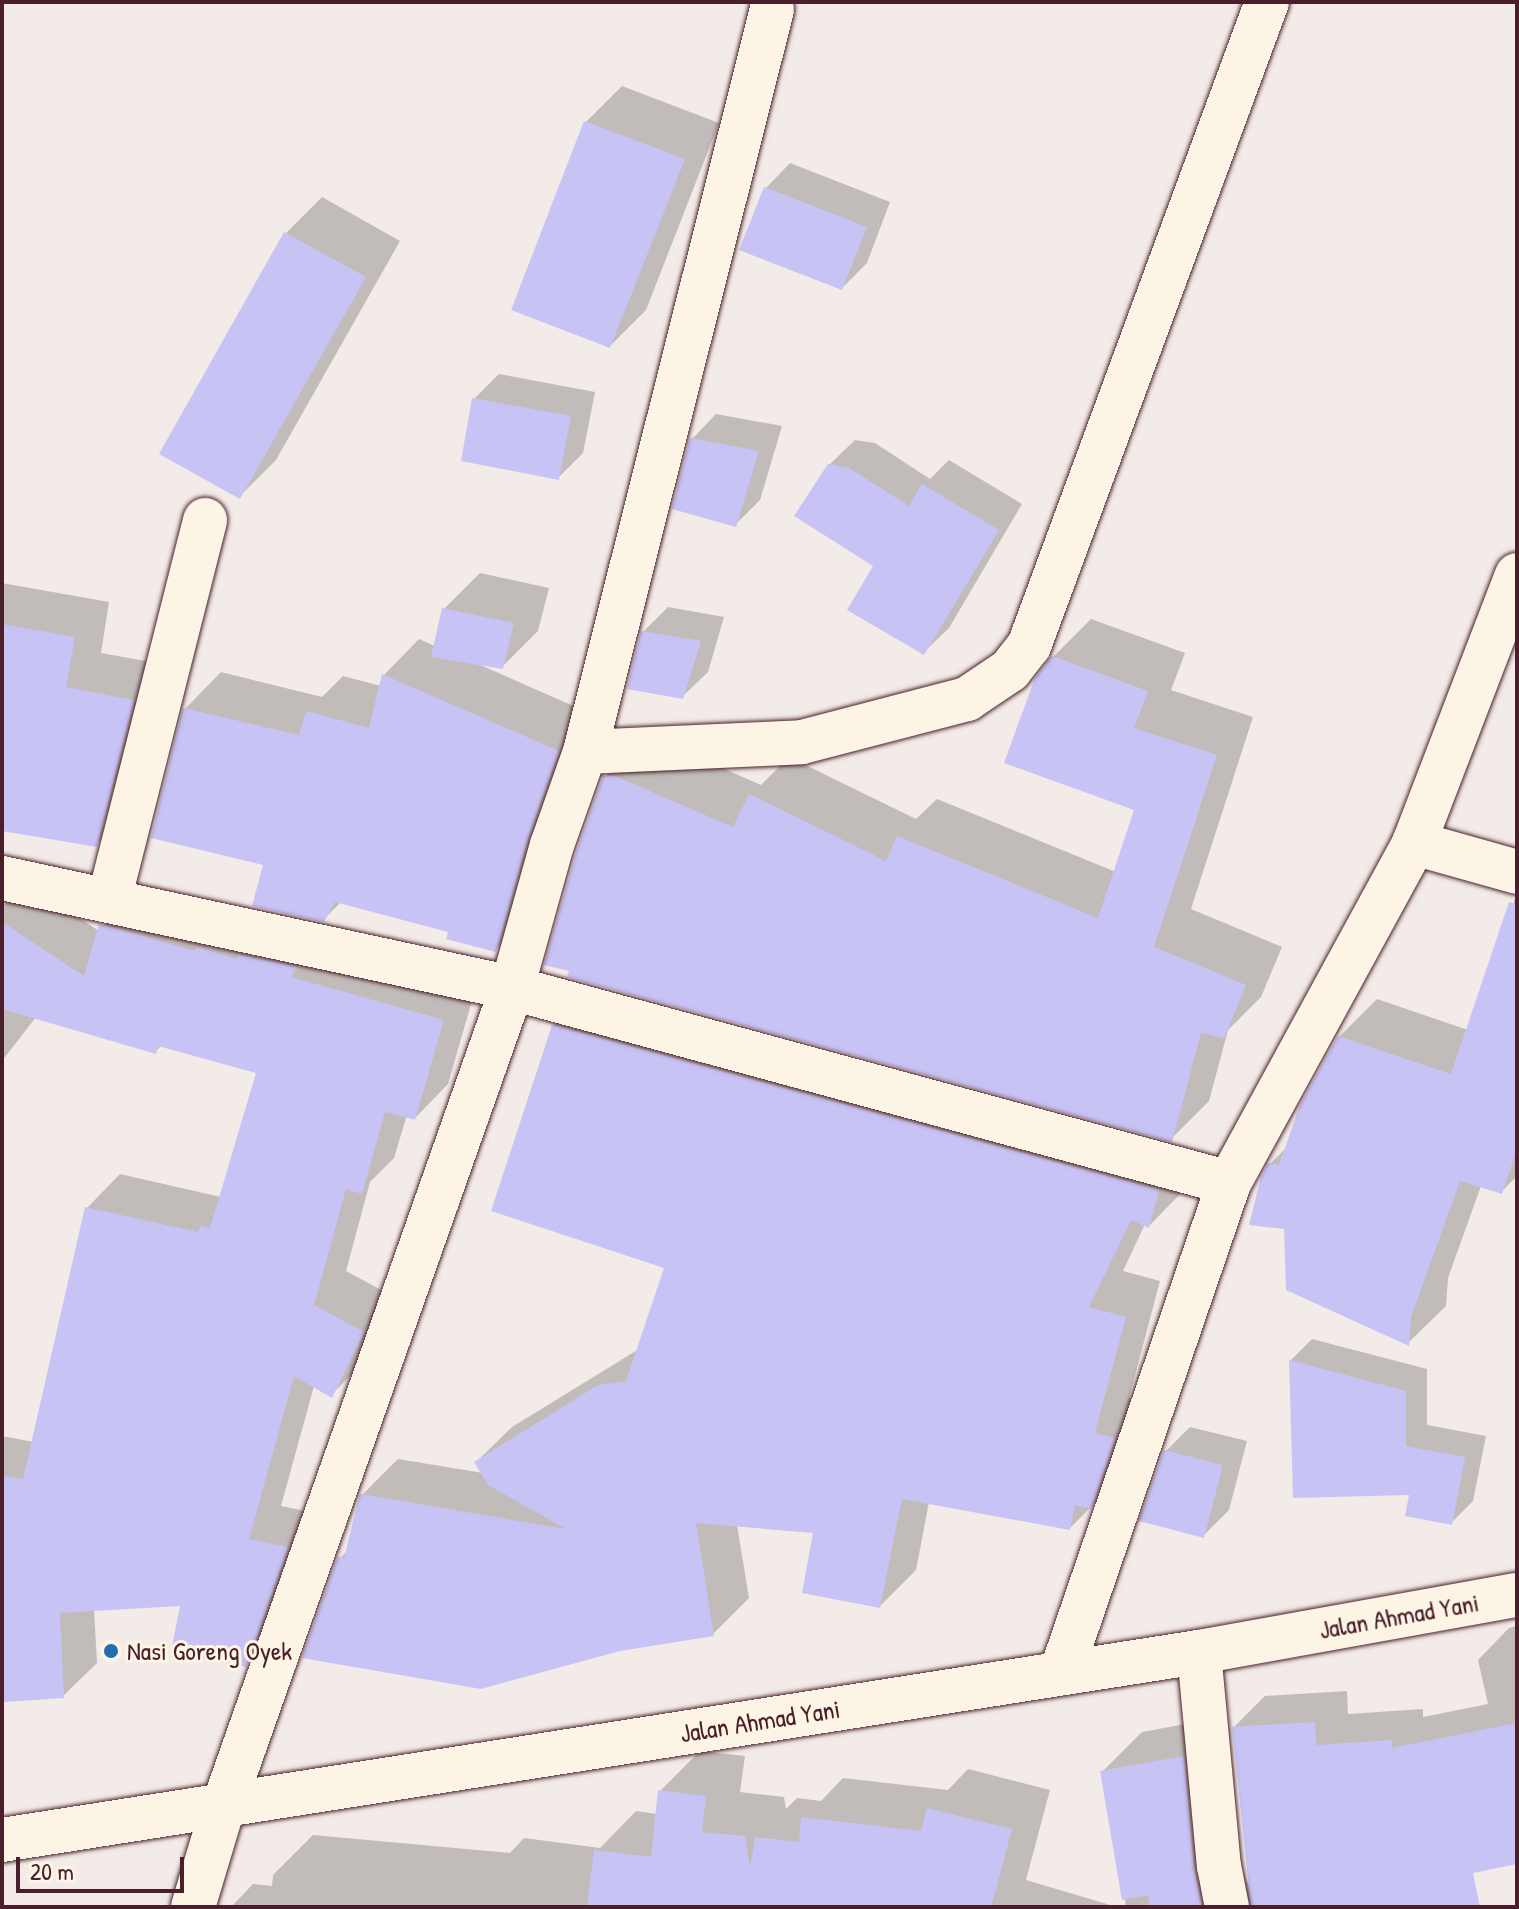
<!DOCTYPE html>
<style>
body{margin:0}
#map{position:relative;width:1519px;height:1909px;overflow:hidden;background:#f2ebe8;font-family:"Patrick Hand",sans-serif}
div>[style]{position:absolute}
.shadow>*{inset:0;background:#0003}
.building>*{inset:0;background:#c8c3f5}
.roads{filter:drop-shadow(0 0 2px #4a1f2b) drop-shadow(0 0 2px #4a1f2b)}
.street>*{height:44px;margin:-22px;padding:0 22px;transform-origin:22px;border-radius:22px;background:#fcf5e5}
.highway>*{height:44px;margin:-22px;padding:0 22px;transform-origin:22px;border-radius:22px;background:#fcf5e5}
.dots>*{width:22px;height:22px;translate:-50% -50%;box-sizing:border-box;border:4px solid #fcf5e5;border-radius:50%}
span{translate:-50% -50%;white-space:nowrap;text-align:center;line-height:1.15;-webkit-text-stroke:6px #fcf5e5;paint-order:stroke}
.street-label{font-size:26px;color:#4a1f2b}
.poi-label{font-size:26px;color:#4a1f2b}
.left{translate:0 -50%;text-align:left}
.frame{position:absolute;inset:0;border:4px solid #4a1f2b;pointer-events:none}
.scale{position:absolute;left:16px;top:1857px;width:168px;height:36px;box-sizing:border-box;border:4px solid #4a1f2b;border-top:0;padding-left:10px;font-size:24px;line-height:28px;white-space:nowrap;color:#4a1f2b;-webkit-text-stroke:6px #fcf5e5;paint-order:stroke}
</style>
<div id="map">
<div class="shadow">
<div style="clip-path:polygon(622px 86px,719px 123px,646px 310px,610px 346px,586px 122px)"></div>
<div style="clip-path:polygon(790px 163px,890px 202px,867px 263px,842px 288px,766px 188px)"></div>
<div style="clip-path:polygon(322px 197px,400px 241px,276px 460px,240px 496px,162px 453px,286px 233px)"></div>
<div style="clip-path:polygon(499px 374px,595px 392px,583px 453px,558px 478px,474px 399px)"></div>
<div style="clip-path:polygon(716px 414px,782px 426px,760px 500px,735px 525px,692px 439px)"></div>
<div style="clip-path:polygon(855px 440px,875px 443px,930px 479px,949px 460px,1022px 504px,949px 628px,924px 652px,829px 465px)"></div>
<div style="clip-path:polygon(480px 573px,549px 588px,538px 631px,502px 667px,478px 664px,594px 715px,532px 914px,495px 950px,451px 930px,341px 902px,323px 920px,265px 864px,185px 709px,221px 672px,322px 697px,343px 676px,381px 686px,384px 675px,419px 639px,435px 646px,444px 609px)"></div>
<div style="clip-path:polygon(2px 583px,109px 602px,101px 653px,168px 665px,131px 810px,96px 845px,2px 829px)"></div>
<div style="clip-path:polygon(668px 607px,724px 617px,708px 672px,683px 696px,643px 632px)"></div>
<div style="clip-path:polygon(1091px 619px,1185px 653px,1171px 690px,1253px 717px,1191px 909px,1282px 947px,1261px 997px,1228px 1030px,1209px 1101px,1171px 1139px,605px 777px,643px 739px,654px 738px,761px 785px,789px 757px,916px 819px,937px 799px,1116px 872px,1137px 809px,1053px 657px)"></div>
<div style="clip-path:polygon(26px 883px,99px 931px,134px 892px,476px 987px,448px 1084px,415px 1118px,407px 1115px,394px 1158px,370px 1182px,346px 1271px,396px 1298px,364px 1362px,331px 1395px,314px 1386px,281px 1506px,320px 1514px,279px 1631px,245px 1665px,183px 1604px,94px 1609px,97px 1663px,63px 1696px,2px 1700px,2px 1436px,34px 1442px,87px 1208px,120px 1174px,221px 1197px,258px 1072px,162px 1045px,156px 1051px,36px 1017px,2px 1061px,2px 907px)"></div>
<div style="clip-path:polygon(1517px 893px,1517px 1176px,1501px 1192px,1481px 1186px,1448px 1278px,1446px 1306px,1408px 1343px,1286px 1227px,1270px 1164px,1288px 1146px,1339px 1037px,1377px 999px,1468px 1030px)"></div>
<div style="clip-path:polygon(589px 990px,1184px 1190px,1149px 1226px,1145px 1224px,1123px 1271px,1160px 1281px,1129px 1398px,1150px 1403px,1106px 1492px,1070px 1528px,929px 1502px,916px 1570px,880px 1606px,816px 1531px,737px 1525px,749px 1598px,713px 1634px,340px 1558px,349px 1549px,362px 1495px,398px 1459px,483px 1473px,476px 1462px,512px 1427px,639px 1349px,667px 1266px,553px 1026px)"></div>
<div style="clip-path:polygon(1312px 1339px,1427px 1369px,1427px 1425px,1486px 1436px,1473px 1501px,1452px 1522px,1411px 1493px,1295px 1496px,1291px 1360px)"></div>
<div style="clip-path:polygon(1190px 1427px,1247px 1441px,1229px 1510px,1204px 1535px,1165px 1452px)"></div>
<div style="clip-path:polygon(1517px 1626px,1517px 1862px,1293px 1907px,1126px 1907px,1102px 1772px,1142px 1732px,1223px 1717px,1242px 1871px,1249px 1886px,1234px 1727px,1265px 1696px,1347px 1691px,1348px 1714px,1423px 1709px,1423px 1717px,1488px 1704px,1478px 1660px,1509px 1628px)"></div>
<div style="clip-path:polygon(700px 1751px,745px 1756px,740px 1792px,784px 1797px,786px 1809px,797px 1798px,821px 1801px,843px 1778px,948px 1790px,968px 1769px,1050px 1790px,1026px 1880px,1117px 1907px,231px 1907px,253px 1884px,272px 1886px,273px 1875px,313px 1835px,510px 1853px,524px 1838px,600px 1848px,636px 1811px,657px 1814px,660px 1791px)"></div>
</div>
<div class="building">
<div style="clip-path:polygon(584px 121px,685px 159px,610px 348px,511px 310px)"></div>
<div style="clip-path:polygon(764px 187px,867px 227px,842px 290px,739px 250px)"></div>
<div style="clip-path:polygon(284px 232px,366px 277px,240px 499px,159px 454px)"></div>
<div style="clip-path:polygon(472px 398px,571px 416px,559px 480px,461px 461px)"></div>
<div style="clip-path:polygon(690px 438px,759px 451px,736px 527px,672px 509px)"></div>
<div style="clip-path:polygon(828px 464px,849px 468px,909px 506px,922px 484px,999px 530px,924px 655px,847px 610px,873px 566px,794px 516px)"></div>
<div style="clip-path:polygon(442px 608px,514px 623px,503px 669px,431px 657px)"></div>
<div style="clip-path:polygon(2px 624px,75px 637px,66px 687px,134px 700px,97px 847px,2px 831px)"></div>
<div style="clip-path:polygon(641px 631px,701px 641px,683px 699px,627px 689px)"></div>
<div style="clip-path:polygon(1052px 656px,1148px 691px,1134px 728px,1217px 755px,1154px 947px,1246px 985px,1224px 1038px,1201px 1033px,1172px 1142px,567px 977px,569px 971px,544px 965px,576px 853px,603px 776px,615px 776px,733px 827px,749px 794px,886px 861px,897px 836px,1098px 918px,1134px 810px,1004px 763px,1035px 678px)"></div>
<div style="clip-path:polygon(382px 674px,559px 751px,528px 838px,496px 952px,446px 939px,448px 932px,335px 902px,324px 922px,252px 906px,263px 865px,151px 838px,183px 708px,299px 735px,306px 711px,369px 728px)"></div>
<div style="clip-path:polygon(1509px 902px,1517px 904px,1517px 1149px,1502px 1194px,1460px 1181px,1411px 1317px,1409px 1346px,1286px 1290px,1284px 1229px,1249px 1225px,1261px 1177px,1268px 1163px,1279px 1165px,1300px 1105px,1338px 1036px,1451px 1074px)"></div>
<div style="clip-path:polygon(2px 922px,84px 976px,99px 924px,195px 951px,196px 947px,237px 959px,238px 955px,297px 967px,291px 977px,444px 1020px,415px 1120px,385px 1112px,362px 1194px,346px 1189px,314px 1305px,364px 1332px,332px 1398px,294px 1376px,249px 1539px,288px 1547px,246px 1667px,171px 1652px,180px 1606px,60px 1613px,64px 1698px,3px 1702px,2px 1475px,23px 1479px,85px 1207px,198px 1232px,201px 1225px,210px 1228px,256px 1073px,158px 1046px,156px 1054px,2px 1009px)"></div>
<div style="clip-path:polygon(552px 1025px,1159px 1190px,1149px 1228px,1131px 1220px,1089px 1307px,1126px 1317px,1095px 1433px,1115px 1438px,1091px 1509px,1075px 1505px,1070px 1530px,902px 1499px,880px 1608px,802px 1593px,813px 1533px,696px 1523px,714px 1636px,620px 1651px,481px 1689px,302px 1658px,338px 1556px,344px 1558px,360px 1494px,566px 1529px,488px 1485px,474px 1462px,598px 1385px,626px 1381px,664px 1268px,491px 1211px)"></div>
<div style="clip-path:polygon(1289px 1360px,1406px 1391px,1406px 1446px,1465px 1457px,1452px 1525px,1405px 1516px,1409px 1495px,1293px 1498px)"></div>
<div style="clip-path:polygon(1164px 1450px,1223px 1465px,1204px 1538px,1139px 1521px)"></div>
<div style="clip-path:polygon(1315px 1722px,1316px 1745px,1392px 1740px,1392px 1748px,1517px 1723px,1517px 1864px,1473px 1873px,1480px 1907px,1251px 1907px,1232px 1727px)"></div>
<div style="clip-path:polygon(1184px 1756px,1194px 1868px,1202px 1907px,1150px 1907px,1148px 1895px,1122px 1900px,1100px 1771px)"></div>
<div style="clip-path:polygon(658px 1790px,706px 1796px,702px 1832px,745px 1836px,750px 1868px,755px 1837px,799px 1842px,801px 1817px,921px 1831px,927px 1808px,1012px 1829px,991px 1907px,587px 1907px,594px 1850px,651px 1857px)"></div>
</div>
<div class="roads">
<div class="street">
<div style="left:585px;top:752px;width:217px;rotate:-2.6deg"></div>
<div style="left:802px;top:742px;width:171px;rotate:-14.6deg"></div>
<div style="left:967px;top:699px;width:52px;rotate:-34deg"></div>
<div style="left:1010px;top:670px;width:31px;rotate:-52deg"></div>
<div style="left:1029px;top:646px;width:687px;rotate:-69.72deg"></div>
<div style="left:1414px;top:843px;width:107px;rotate:15.7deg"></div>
<div style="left:2px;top:878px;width:522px;rotate:12.17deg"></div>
<div style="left:512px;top:988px;width:743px;rotate:15.21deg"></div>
<div style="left:109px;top:900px;width:392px;rotate:-75.8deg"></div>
<div style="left:1199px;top:1652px;width:215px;rotate:84.7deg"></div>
<div style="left:1219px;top:1866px;width:42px;rotate:79deg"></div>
<div style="left:1061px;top:1673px;width:518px;rotate:-71.08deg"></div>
<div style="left:1229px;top:1183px;width:387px;rotate:-61.4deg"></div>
<div style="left:1414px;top:843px;width:287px;rotate:-69deg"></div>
<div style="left:193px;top:1907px;width:104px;rotate:-73.3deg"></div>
<div style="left:223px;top:1807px;width:868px;rotate:-70.56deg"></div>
<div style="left:512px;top:988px;width:148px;rotate:-74.4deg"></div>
<div style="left:552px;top:845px;width:99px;rotate:-70.5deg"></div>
<div style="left:585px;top:752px;width:766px;rotate:-75.87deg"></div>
</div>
<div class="highway">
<div style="left:2px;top:1840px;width:1212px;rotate:-8.93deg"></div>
<div style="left:1199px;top:1652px;width:323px;rotate:-10.2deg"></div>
</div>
</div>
<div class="dots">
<div style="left:111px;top:1651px;background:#1f6fb2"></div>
</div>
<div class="street-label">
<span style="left:1399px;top:1616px;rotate:-10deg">Jalan Ahmad Yani</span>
<span style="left:760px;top:1721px;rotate:-9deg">Jalan Ahmad Yani</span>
</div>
<div class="poi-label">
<span class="left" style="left:127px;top:1651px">Nasi Goreng Oyek</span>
</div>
<div class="frame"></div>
<div class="scale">20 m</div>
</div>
